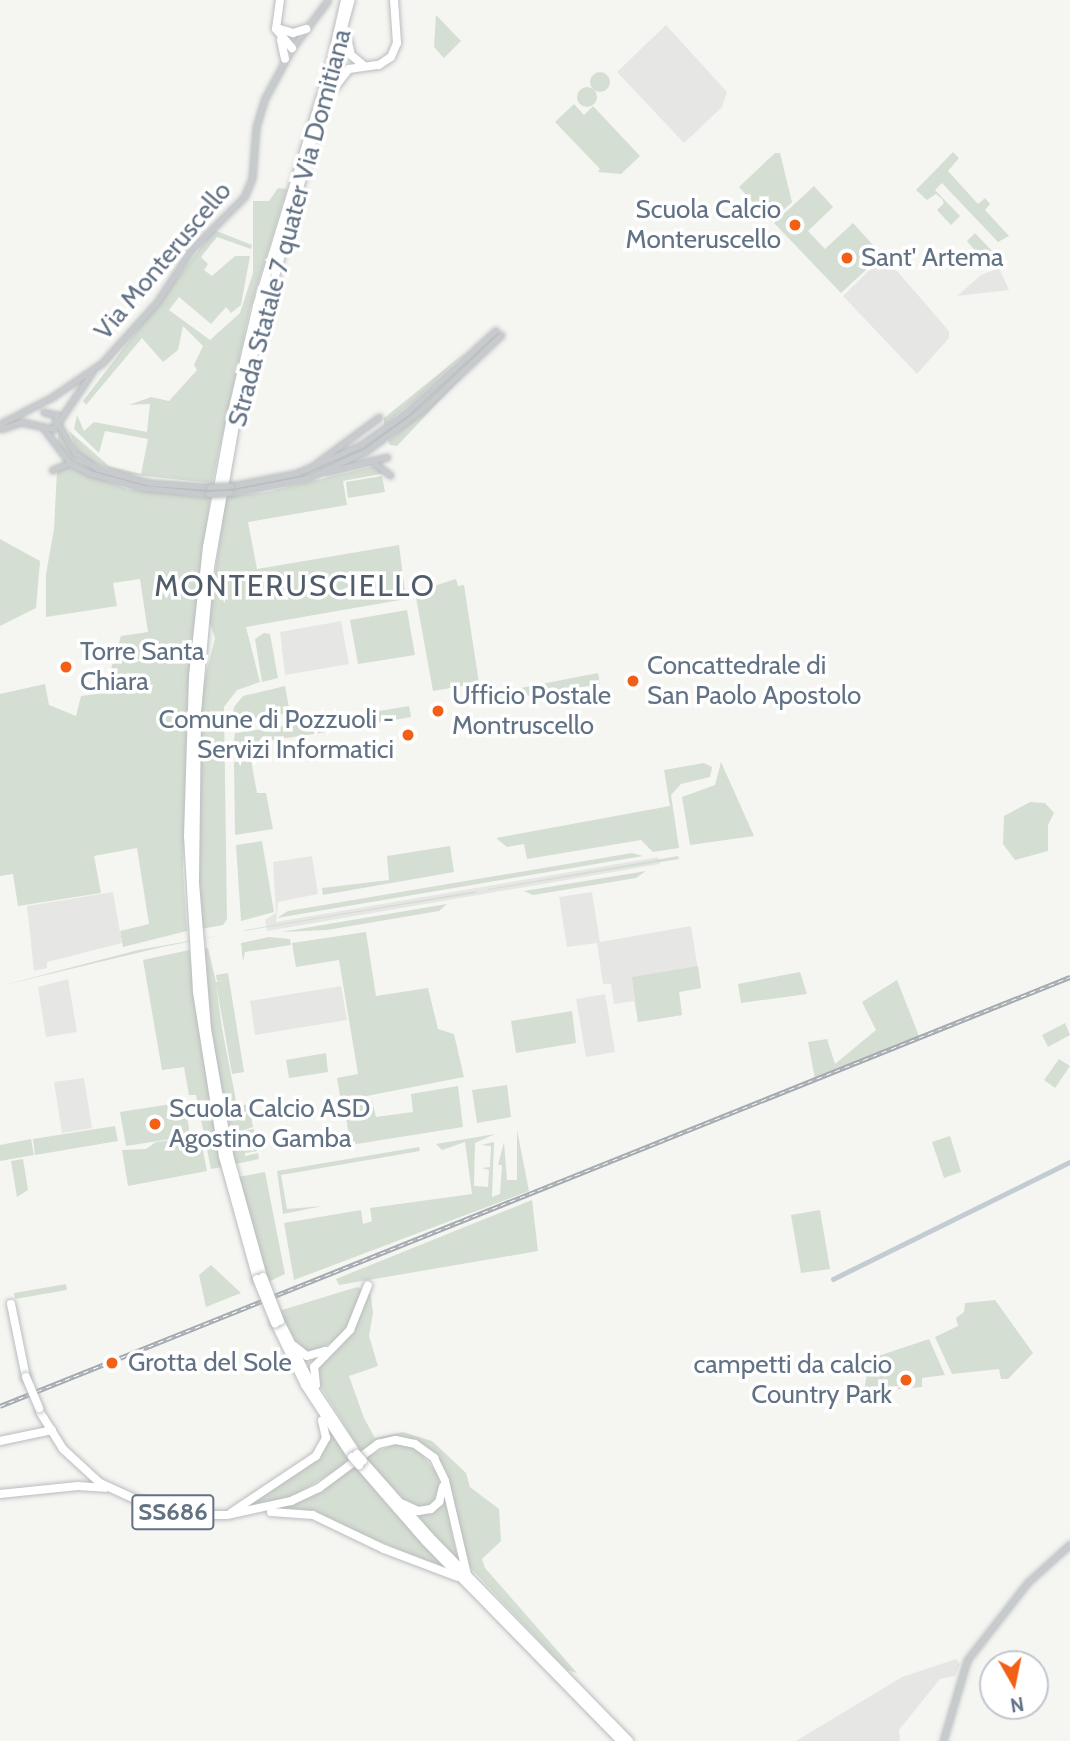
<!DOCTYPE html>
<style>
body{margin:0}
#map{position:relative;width:1070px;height:1741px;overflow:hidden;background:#f5f6f2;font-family:Cabin,sans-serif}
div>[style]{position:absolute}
.built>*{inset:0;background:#e6e7e5}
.green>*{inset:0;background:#d5ded2}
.round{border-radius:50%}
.canal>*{height:4.5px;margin:-2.25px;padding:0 2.25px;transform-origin:2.25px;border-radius:2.25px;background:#c3ccd2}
.roads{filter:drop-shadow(0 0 2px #b9bcbf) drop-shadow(0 0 2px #b9bcbf)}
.minor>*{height:5px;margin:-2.5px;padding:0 2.5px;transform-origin:2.5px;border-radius:2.5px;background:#c8cbce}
.highway>*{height:8px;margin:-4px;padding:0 4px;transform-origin:4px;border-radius:4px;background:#fff}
.rail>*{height:4.5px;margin-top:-2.25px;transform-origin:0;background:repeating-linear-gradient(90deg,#fff 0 5px,#a5aab1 0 10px);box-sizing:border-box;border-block:2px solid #a5aab1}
.bridges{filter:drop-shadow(0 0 2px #b9bcbf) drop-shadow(0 0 2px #b9bcbf)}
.minor-bridge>*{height:5px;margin:-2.5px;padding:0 2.5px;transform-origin:2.5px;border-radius:2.5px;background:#c8cbce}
.highway-bridge>*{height:8px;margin:-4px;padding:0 4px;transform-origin:4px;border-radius:4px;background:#fff}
.dots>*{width:19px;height:19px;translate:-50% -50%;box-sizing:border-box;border:4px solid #fff;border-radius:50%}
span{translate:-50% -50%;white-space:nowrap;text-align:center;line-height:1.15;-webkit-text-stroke:7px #fff;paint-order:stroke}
.shield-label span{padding:2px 5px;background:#fff;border:2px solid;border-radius:5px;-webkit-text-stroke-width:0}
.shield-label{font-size:24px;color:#627285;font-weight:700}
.poi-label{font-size:26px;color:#627285}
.right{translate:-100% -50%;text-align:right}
.left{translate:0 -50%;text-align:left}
.street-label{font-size:26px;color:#627285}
.quarter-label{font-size:30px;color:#515c6a;letter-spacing:2px}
.north{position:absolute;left:979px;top:1650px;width:70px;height:70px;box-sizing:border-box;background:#fff;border:2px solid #c0c7ce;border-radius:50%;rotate:171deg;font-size:19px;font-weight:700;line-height:28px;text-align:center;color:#627285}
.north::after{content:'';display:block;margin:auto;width:24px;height:32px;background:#f16016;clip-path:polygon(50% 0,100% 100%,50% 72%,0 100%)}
</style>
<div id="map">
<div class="built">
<div style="clip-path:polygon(666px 25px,727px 92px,722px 107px,684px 143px,617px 72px)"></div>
<div style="clip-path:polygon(884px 256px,949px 331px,949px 338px,917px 374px,843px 296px)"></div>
<div style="clip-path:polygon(999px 268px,1009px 290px,957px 296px,981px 275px)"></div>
<div style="clip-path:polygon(341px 621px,349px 664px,285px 675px,280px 632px)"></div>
<div style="clip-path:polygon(312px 856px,318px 894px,278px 902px,276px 922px,658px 857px,660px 864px,267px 931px,265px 920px,276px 913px,273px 862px)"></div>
<div style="clip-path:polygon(113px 892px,122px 943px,47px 962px,47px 968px,34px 971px,27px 906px)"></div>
<div style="clip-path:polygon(592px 892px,600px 942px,691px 926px,701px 988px,679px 992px,682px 1015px,638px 1022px,634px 1001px,614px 1004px,611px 984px,603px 984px,597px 943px,567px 947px,559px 897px)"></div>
<div style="clip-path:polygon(68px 979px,77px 1032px,46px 1037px,38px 987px)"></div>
<div style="clip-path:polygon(341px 986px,347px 1020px,255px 1035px,250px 1001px)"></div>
<div style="clip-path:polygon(605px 994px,615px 1052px,586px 1057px,576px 999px)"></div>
<div style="clip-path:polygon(84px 1078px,92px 1128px,62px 1133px,54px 1082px)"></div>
<div style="clip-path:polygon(956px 1659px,960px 1664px,955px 1676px,940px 1679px,899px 1730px,900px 1741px,796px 1741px,902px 1677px)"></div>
</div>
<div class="green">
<div style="clip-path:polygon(436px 15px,461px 41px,444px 58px,434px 47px)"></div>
<div class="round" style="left:590px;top:72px;width:20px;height:20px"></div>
<div class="round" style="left:577px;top:87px;width:20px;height:20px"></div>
<div style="clip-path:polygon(574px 104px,584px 115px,593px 106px,640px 156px,621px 174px,598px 172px,600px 169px,555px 122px)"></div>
<div style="clip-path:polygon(953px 152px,959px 158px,948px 171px,978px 204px,985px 198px,990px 204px,985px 210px,1009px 236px,998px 242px,942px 183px,935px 190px,960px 216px,951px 225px,937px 210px,944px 203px,942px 199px,936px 194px,927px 200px,916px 190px)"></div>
<div style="clip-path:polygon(775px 153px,780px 153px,792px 202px,771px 222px,739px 187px)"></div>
<div style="clip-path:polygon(814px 186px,833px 207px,808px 231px,825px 249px,853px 223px,882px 255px,841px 293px,774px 223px)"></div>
<div style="clip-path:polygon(278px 188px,287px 189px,250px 309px,212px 483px,125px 474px,90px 462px,78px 452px,69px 431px,109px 466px,141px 474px,148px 439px,105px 431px,99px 453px,74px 429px,77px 415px,84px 431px,94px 422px,147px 432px,150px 404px,129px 405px,151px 397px,169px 401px,197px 370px,194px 365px,203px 346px,183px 326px,178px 350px,163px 362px,142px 338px,86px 405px,83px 401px,214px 230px,252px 245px,251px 249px,217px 237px,201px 257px,208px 264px,204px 270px,212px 276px,235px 256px,250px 256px,241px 305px,231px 313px,226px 307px,211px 324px,179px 297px,169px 310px,210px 340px,240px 313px,253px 273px,253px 201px,269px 201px)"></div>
<div style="clip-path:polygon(975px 233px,993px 252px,984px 261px,967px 241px)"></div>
<div style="clip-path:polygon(491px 340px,416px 410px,364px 449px,302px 477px,230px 491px,303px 473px,361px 447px,404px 418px)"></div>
<div style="clip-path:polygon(466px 352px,413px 402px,384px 425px,384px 418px)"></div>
<div style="clip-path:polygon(465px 374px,397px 446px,390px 445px,388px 441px)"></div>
<div style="clip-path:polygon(59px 431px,78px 461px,97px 471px,144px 484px,209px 491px,157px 488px,96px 474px,71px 460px,57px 444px)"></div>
<div style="clip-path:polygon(66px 466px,127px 489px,210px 498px,188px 690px,183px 870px,187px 931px,123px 947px,120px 931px,149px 924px,137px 848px,94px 856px,101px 893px,18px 906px,13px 874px,0 876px,0 694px,45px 684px,49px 705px,76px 716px,81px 696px,97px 694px,106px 685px,121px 636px,148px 632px,140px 579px,113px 583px,117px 606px,46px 617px,46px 574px,54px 529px,57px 471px)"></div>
<div style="clip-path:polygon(375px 466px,386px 473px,343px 481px,347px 505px,248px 522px,257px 569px,399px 545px,406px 599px,246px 627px,260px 682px,237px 690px,224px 707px,227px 919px,223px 925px,201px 929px,197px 853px,201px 694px,215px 638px,209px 621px,225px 497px,267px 492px)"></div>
<div style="clip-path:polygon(382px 476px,385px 492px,348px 498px,346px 482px)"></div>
<div style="clip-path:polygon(0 539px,40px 561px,36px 608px,0 626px)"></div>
<div style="clip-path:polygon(456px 579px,458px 586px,464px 585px,479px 683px,433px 691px,415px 592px)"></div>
<div style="clip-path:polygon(407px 610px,415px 655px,358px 664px,350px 620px)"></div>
<div style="clip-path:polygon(264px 633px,270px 634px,278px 678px,262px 682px,255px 639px)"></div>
<div style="clip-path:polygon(598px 673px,600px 684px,504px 700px,495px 693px)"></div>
<div style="clip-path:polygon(285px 686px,290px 713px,231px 722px,234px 707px,243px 696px)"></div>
<div style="clip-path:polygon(409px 706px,411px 717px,363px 725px,361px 714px)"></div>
<div style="clip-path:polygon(358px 714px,360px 726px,329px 731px,328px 719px)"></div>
<div style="clip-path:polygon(325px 720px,327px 732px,233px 746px,235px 733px)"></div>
<div style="clip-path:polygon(251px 760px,257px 793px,266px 793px,273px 829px,235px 835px,234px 762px)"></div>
<div style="clip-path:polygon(721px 762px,754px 836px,690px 845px,682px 797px,715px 785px)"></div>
<div style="clip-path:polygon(704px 763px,712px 767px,710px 777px,681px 784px,671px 795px,679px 848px,653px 852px,641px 840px,527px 859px,524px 844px,507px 847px,496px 838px,670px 806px,664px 770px)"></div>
<div style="clip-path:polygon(1030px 802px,1045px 803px,1054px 813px,1048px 825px,1048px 851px,1015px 860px,1003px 844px,1004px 816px)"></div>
<div style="clip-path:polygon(262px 841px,274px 912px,241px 921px,236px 845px)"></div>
<div style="clip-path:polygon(450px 846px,454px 872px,323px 895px,322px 888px,389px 880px,387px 856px)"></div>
<div style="clip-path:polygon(632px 853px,643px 856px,277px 918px,288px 911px)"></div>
<div style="clip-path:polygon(678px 856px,679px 859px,488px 890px,488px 889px)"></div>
<div style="clip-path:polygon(646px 871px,636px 878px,533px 895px,524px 891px)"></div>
<div style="clip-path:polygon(476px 891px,476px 893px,244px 931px,245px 930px)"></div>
<div style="clip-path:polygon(447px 904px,439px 911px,327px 930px,281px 932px)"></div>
<div style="clip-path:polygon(366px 932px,376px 996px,428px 988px,438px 1029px,454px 1034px,464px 1077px,341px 1101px,337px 1078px,358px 1074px,339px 960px,296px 967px,292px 943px)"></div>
<div style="clip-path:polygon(223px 935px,162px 947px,0 986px,138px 950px)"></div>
<div style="clip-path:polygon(269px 937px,290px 939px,291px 945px,245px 952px,243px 962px,241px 943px)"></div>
<div style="clip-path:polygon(208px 948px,216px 982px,224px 980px,217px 981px,216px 975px,228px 973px,244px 1072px,232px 1074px,216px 983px,222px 1028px,237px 1106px,249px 1104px,253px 1127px,241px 1131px,254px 1129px,257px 1151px,245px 1153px,245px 1156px,258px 1153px,259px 1159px,235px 1164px,214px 1056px,202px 949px)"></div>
<div style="clip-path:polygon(189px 950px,222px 1167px,211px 1169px,196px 1095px,189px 1095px,184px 1067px,162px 1070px,143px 960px)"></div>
<div style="clip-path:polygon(698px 966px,701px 988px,679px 992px,682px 1015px,638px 1022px,632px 977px)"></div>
<div style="clip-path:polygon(800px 972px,807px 994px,741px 1003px,738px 984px)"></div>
<div style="clip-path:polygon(897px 980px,919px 1036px,815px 1079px,808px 1042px,827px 1039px,835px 1064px,876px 1030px,862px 1002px)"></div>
<div style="clip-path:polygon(572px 1011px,576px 1043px,516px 1053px,511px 1021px)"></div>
<div style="clip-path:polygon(1065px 1023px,1070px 1035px,1048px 1047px,1042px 1035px)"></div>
<div style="clip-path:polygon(326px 1053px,328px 1072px,289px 1078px,286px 1060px)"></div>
<div style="clip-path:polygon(1059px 1059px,1070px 1066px,1055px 1088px,1044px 1080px)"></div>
<div style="clip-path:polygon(507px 1085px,511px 1117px,477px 1123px,472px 1090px)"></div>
<div style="clip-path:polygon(458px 1086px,463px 1127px,325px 1149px,350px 1142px,344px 1105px,372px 1101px,376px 1117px,413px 1112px,411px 1094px)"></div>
<div style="clip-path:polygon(185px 1102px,190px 1136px,126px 1146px,120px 1112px)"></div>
<div style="clip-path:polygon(115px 1126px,118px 1141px,35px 1155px,33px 1139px)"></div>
<div style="clip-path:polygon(517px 1130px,529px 1191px,294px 1280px,284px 1223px,361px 1210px,363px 1224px,372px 1221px,370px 1208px,472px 1194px,465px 1142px,442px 1150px,436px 1144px,495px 1134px,475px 1143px,474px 1186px,488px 1187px,489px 1170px,482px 1168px,490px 1167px,491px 1146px,481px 1145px,494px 1142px,492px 1197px,500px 1194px,502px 1165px,498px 1165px,504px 1142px,507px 1180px,517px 1180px)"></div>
<div style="clip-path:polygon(200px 1136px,207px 1171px,128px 1186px,122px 1150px,146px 1149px,156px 1142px)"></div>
<div style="clip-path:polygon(950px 1136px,961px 1172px,944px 1178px,932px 1142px)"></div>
<div style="clip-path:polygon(31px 1139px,34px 1155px,0 1161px,0 1145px)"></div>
<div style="clip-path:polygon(419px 1147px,420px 1151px,281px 1175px,287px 1209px,323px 1206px,283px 1214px,277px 1171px)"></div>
<div style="clip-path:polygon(23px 1159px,28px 1190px,17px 1197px,11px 1161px)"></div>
<div style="clip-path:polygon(265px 1172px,285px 1274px,268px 1282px,238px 1177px)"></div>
<div style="clip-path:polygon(532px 1200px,538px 1251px,339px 1285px,336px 1279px)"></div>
<div style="clip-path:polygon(820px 1210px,830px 1269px,801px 1273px,791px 1215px)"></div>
<div style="clip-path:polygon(211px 1265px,241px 1293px,206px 1307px,199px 1275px)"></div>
<div style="clip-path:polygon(66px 1284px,67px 1290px,15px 1299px,14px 1293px)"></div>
<div style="clip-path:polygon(357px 1287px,362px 1289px,349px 1326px,336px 1340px,310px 1354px,298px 1347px,279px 1311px)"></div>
<div style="clip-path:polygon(370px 1289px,373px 1313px,369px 1336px,378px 1366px,349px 1376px,364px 1418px,375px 1438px,403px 1432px,432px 1441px,466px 1473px,470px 1487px,499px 1509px,501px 1541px,482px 1559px,485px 1568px,577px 1673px,567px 1670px,464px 1561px,447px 1475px,437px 1455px,404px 1437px,360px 1450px,318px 1382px,318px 1368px,353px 1333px)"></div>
<div style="clip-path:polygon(995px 1300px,1033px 1353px,1008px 1379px,1001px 1379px,999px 1369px,952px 1374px,935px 1337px,958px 1326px,956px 1318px,964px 1312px,965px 1303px)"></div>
<div style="clip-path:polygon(929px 1339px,945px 1375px,922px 1378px,922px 1387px,889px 1390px,883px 1397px,864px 1392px,869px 1359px)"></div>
<div style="clip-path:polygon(329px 1430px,351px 1461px,290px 1498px,246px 1507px,319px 1456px)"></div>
<div style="clip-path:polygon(395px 1444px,416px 1448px,439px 1475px,439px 1497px,427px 1509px,407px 1505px,364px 1458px)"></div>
<div style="clip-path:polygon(355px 1466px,389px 1507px,450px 1571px,310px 1512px,285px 1508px,318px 1492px)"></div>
<div style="clip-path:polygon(446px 1501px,453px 1539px,459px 1562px,411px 1513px)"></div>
</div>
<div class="canal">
<div style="left:833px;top:1279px;width:264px;rotate:-26.3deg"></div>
</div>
<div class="roads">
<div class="minor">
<div style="left:59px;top:421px;width:59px;rotate:-56deg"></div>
<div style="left:0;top:424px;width:59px;rotate:-27.4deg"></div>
<div style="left:52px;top:397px;width:60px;rotate:-34.2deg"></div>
<div style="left:102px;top:363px;width:82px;rotate:-48deg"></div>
<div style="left:157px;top:302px;width:62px;rotate:-56.8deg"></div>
<div style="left:191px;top:250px;width:75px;rotate:-45deg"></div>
<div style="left:244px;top:197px;width:21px;rotate:-67deg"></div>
<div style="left:252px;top:178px;width:51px;rotate:-85.5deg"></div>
<div style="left:256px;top:127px;width:30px;rotate:-73deg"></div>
<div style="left:265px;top:98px;width:57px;rotate:-61.6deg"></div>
<div style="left:292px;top:48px;width:60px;rotate:-53.1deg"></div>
<div style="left:58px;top:424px;width:34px;rotate:60deg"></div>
<div style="left:75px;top:453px;width:28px;rotate:35deg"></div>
<div style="left:98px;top:469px;width:54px;rotate:15.1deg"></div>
<div style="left:150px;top:483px;width:59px;rotate:3.9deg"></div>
<div style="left:0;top:429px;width:22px;rotate:-18deg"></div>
<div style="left:21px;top:422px;width:34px;rotate:12deg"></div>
<div style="left:54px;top:429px;width:14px;rotate:-78deg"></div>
<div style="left:57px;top:415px;width:14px;rotate:-168deg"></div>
<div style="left:44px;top:429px;width:43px;rotate:52.6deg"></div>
<div style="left:70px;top:463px;width:21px;rotate:28deg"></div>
<div style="left:89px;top:473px;width:57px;rotate:15.3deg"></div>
<div style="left:144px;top:488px;width:64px;rotate:5.4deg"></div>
<div style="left:375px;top:464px;width:19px;rotate:36deg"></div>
<div style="left:314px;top:465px;width:81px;rotate:-36.4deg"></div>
<div style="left:52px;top:470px;width:19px;rotate:-21deg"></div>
<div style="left:326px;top:472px;width:63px;rotate:-13.8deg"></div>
<div style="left:231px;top:486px;width:67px;rotate:-11.1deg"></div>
<div style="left:297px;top:473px;width:70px;rotate:-23.6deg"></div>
<div style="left:361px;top:445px;width:55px;rotate:-35.4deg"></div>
<div style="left:406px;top:413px;width:122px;rotate:-42.7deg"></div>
<div style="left:230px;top:493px;width:79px;rotate:-10.9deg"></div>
<div style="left:308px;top:478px;width:64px;rotate:-25deg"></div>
<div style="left:366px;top:451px;width:71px;rotate:-36.4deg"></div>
<div style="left:423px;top:409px;width:108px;rotate:-43.5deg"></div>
<div style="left:943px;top:1741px;width:84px;rotate:-73.5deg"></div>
<div style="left:967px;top:1660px;width:99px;rotate:-52deg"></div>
<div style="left:1028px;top:1582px;width:57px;rotate:-42.1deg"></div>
</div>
<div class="highway">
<div style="left:280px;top:0;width:29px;rotate:98deg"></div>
<div style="left:276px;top:29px;width:25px;rotate:50deg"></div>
<div style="left:280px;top:29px;width:14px;rotate:17deg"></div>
<div style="left:293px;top:33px;width:14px;rotate:-17deg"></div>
<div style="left:347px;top:38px;width:17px;rotate:77deg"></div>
<div style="left:351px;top:55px;width:17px;rotate:40deg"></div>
<div style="left:281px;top:40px;width:19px;rotate:78deg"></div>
<div style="left:334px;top:88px;width:24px;rotate:-52deg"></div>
<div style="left:349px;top:69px;width:30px;rotate:-8deg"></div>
<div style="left:379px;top:65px;width:14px;rotate:-34deg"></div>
<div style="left:391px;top:57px;width:15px;rotate:-67deg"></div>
<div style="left:397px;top:43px;width:43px;rotate:-94deg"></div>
<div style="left:263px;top:1277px;width:127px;rotate:-105.6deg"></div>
<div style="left:229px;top:1155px;width:128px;rotate:-99.9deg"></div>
<div style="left:207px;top:1029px;width:147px;rotate:-94.7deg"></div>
<div style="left:195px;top:882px;width:169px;rotate:-89.3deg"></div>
<div style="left:197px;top:713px;width:147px;rotate:-84.9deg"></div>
<div style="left:210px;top:567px;width:150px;rotate:-80deg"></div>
<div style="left:236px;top:419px;width:434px;rotate:-74.7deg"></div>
<div style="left:257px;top:1279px;width:128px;rotate:-105.5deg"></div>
<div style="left:223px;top:1156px;width:167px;rotate:-99deg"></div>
<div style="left:197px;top:991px;width:154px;rotate:-93.3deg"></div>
<div style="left:188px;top:837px;width:161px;rotate:-88.2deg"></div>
<div style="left:193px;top:676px;width:130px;rotate:-83.8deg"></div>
<div style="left:207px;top:547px;width:132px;rotate:-79.5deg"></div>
<div style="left:231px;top:417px;width:114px;rotate:-76.8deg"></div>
<div style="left:257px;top:306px;width:246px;rotate:-73deg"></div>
<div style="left:329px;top:71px;width:73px;rotate:-77.3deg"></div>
<div style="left:11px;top:1304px;width:75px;rotate:78.4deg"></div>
<div style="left:280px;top:1321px;width:72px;rotate:63.8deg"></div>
<div style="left:312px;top:1386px;width:82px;rotate:56.5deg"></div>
<div style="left:275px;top:1323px;width:69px;rotate:64.2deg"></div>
<div style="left:305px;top:1385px;width:86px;rotate:56.9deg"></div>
<div style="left:294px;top:1346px;width:16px;rotate:38deg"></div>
<div style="left:307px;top:1356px;width:19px;rotate:-16deg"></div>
<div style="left:316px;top:1385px;width:18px;rotate:-96deg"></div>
<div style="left:314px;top:1367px;width:52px;rotate:-45.8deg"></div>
<div style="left:350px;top:1330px;width:48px;rotate:-68.2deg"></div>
<div style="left:40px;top:1412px;width:44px;rotate:58.1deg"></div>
<div style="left:63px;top:1449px;width:50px;rotate:42.6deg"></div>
<div style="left:100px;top:1483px;width:55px;rotate:24.7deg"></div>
<div style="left:150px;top:1506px;width:42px;rotate:12.4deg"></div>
<div style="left:191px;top:1515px;width:36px"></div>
<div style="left:227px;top:1515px;width:66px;rotate:-12.3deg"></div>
<div style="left:291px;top:1501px;width:31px;rotate:-25deg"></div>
<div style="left:319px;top:1488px;width:74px;rotate:-36.7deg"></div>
<div style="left:378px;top:1444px;width:18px;rotate:-13deg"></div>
<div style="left:396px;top:1440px;width:19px;rotate:12deg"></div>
<div style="left:415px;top:1444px;width:24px;rotate:36deg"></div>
<div style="left:434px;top:1458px;width:25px;rotate:64deg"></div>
<div style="left:445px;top:1481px;width:97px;rotate:76.8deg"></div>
<div style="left:0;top:1441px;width:53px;rotate:-11.9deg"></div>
<div style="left:363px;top:1461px;width:101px;rotate:48.6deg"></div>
<div style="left:430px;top:1537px;width:285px;rotate:45.7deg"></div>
<div style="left:359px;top:1465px;width:102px;rotate:49deg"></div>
<div style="left:426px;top:1542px;width:279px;rotate:45.6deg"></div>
<div style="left:0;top:1494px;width:78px;rotate:-5.9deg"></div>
<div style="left:78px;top:1486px;width:27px;rotate:4deg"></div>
<div style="left:403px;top:1504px;width:17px;rotate:25deg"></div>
<div style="left:418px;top:1511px;width:13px;rotate:-9deg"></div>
<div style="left:431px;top:1509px;width:11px;rotate:-41deg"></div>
<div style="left:439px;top:1502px;width:16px;rotate:-75deg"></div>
<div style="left:232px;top:1512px;width:101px;rotate:-33.7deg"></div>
<div style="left:316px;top:1456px;width:21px;rotate:-61deg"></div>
<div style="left:326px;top:1438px;width:18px;rotate:-103deg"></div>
<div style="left:271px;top:1512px;width:42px;rotate:4.1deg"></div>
<div style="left:313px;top:1515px;width:79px;rotate:25.6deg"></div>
<div style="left:384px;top:1549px;width:79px;rotate:20.7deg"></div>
</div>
</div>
<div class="rail">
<div style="left:0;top:1406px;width:1153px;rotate:-21.85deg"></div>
</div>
<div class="bridges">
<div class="minor-bridge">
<div style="left:209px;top:487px;width:22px;rotate:-3deg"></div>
<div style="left:208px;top:494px;width:22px;rotate:-3deg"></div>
</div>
<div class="highway-bridge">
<div style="left:263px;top:1277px;width:47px;rotate:68.9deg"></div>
<div style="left:257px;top:1279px;width:48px;rotate:67.8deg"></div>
<div style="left:26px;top:1377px;width:34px;rotate:67deg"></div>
<div style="left:357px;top:1454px;width:9px;rotate:49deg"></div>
<div style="left:352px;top:1457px;width:11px;rotate:49deg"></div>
</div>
</div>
<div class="dots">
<div style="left:795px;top:225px;background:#f16016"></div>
<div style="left:847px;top:258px;background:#f16016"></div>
<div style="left:66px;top:667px;background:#f16016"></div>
<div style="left:633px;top:681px;background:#f16016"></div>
<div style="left:438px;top:711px;background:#f16016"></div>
<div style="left:408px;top:735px;background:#f16016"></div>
<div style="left:155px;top:1124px;background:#f16016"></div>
<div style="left:112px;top:1363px;background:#f16016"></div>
<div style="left:906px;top:1380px;background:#f16016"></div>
</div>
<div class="shield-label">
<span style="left:173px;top:1512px">SS686</span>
</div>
<div class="poi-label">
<span class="right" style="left:781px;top:225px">Scuola Calcio<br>Monteruscello</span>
<span class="left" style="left:861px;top:258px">Sant' Artema</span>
<span class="left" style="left:80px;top:667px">Torre Santa<br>Chiara</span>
<span class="left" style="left:647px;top:681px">Concattedrale di<br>San Paolo Apostolo</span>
<span class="left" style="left:452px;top:711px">Ufficio Postale<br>Montruscello</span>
<span class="right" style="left:394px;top:735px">Comune di Pozzuoli -<br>Servizi Informatici</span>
<span class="left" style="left:169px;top:1124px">Scuola Calcio ASD<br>Agostino Gamba</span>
<span class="left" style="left:128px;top:1363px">Grotta del Sole</span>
<span class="right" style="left:892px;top:1380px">campetti da calcio<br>Country Park</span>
</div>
<div class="street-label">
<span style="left:290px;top:228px;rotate:-75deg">Strada Statale 7 quater Via Domitiana</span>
<span style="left:163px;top:261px;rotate:-50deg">Via Monteruscello</span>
</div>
<div class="quarter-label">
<span style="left:295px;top:586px">MONTERUSCIELLO</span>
</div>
<div class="north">N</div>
</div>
